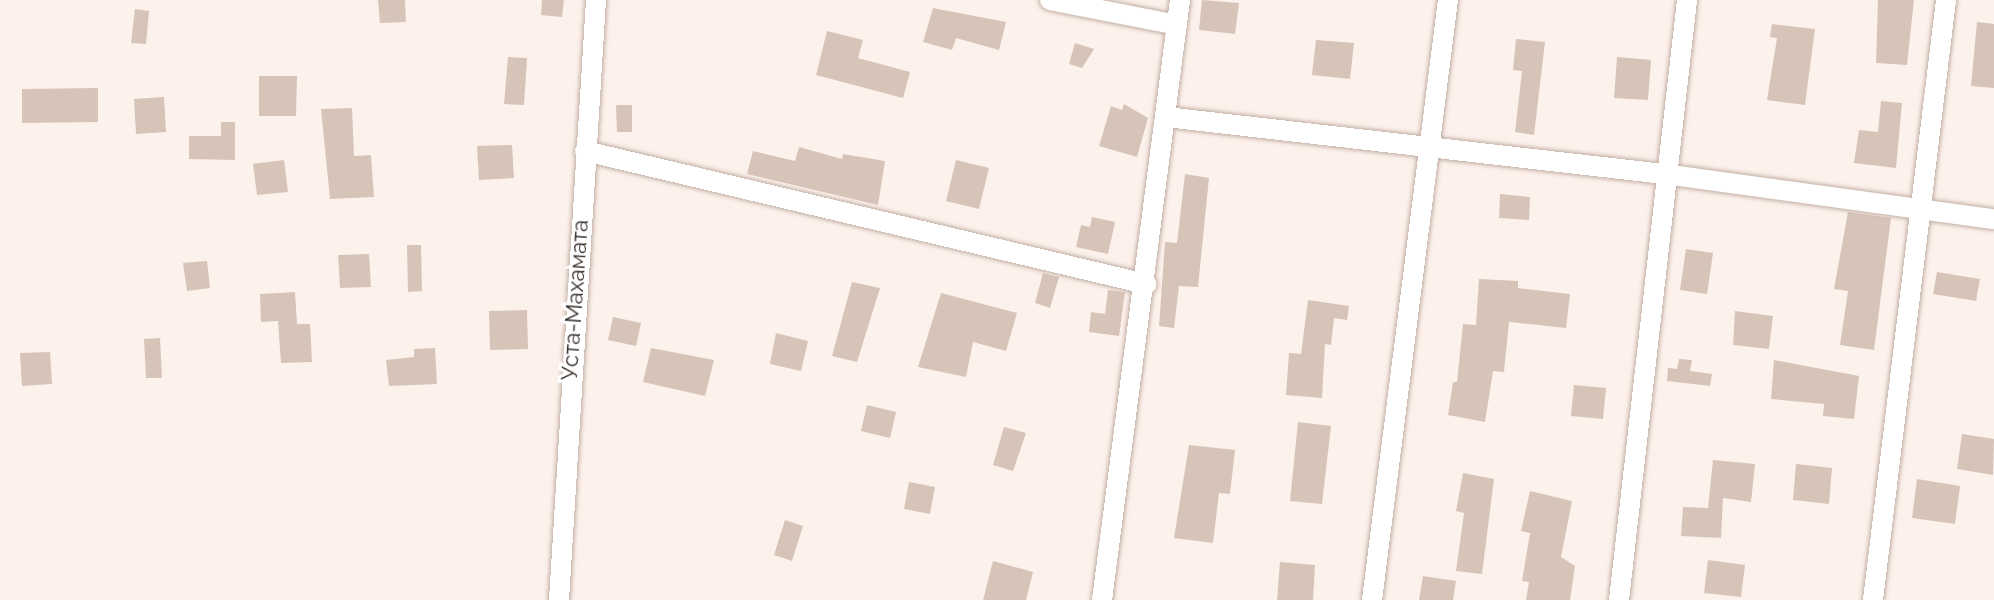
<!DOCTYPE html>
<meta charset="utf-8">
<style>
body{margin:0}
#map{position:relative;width:1994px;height:600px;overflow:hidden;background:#fdf1eb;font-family:Raleway,sans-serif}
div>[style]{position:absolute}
.building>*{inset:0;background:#d7c4b9}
.roads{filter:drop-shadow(0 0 2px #c2afa4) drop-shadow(0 0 2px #c2afa4)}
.minor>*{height:20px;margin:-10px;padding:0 10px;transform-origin:10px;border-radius:10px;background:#fff}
span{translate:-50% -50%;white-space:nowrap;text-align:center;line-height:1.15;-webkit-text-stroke:6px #fff;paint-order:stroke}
.street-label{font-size:22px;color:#372f2b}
</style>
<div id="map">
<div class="building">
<div style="clip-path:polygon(378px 0,405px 0,406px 22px,380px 23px)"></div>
<div style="clip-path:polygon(542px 0,564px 0,562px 17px,541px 15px)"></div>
<div style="clip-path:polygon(1202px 0,1239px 3px,1235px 34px,1199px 30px)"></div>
<div style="clip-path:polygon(1878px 0,1914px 0,1907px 65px,1876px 63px)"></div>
<div style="clip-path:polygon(933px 8px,1006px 22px,999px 50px,956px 38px,952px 50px,923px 42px)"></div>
<div style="clip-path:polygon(135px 9px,149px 11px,146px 44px,131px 43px)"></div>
<div style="clip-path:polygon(1977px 22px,1994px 24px,1994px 88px,1971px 86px)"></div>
<div style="clip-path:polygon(1772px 24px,1815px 29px,1805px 105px,1767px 100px,1777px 38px,1770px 37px)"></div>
<div style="clip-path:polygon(827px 31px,863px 40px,858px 58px,910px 72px,903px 98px,816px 75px)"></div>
<div style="clip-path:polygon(1516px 39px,1545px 42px,1534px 135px,1515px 132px,1522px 71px,1513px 70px)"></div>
<div style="clip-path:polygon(1316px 40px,1354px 43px,1350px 79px,1312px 75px)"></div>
<div style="clip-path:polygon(1075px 43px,1094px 49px,1082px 68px,1069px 64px)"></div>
<div style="clip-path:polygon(508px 57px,527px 58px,524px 105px,504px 104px)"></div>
<div style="clip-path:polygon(1617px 57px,1651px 60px,1648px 100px,1614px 98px)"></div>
<div style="clip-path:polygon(259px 76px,297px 76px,296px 116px,259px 116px)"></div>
<div style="clip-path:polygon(98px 88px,98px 122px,22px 123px,22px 89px)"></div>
<div style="clip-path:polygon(164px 97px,166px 132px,136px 134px,134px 99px)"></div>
<div style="clip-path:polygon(1881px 101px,1902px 103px,1896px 168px,1854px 163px,1859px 130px,1878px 132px)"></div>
<div style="clip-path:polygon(1124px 104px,1148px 118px,1137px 157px,1099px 146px,1111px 106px,1122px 110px)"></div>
<div style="clip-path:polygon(616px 105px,632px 105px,632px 132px,617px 132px)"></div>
<div style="clip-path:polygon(352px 108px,354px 156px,371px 155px,374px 197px,330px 199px,321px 109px)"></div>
<div style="clip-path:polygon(221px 122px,235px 122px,235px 160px,189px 159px,189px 136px,221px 136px)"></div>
<div style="clip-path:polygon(512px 145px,514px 178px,479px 180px,477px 146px)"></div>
<div style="clip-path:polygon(799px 147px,842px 159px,843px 154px,885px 161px,878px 205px,747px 174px,753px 151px,795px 161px)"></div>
<div style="clip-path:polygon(284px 160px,288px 192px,257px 195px,253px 164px)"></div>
<div style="clip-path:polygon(956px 160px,989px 168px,979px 209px,946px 201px)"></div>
<div style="clip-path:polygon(1185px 174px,1209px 178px,1198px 287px,1179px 286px,1174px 328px,1159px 326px,1165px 242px,1177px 243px)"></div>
<div style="clip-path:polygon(1500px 194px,1530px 197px,1529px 220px,1499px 218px)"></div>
<div style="clip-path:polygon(1848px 212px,1891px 218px,1874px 350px,1840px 345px,1848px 291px,1834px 289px)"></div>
<div style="clip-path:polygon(1092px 217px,1115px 222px,1108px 254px,1076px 247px,1081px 225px,1090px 227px)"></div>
<div style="clip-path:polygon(407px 245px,421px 245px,422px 291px,408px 292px)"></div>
<div style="clip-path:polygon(1686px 249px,1713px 253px,1707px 294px,1680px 290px)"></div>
<div style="clip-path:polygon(369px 254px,371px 287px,340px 288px,338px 255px)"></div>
<div style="clip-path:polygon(207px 261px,210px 288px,187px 291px,183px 263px)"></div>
<div style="clip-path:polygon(1937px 272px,1980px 279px,1976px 301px,1933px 294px)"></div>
<div style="clip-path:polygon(1043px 273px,1059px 277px,1050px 308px,1035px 303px)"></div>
<div style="clip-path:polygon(1479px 279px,1518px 281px,1518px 288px,1570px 294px,1566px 328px,1509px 322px,1504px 372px,1493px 371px,1485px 422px,1448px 415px,1453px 382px,1457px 382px,1463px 324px,1476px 325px)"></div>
<div style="clip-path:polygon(852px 282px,880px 288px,857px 362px,832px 356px)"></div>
<div style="clip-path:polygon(1108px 290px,1125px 292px,1119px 336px,1089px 332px,1091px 312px,1105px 314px)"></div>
<div style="clip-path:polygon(295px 292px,297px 324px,310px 324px,312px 362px,281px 363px,278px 321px,261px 322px,260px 294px)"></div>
<div style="clip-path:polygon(941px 293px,1017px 313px,1006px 351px,973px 342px,966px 377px,918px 367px)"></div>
<div style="clip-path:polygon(1308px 300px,1349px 306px,1347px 320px,1334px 318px,1331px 345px,1325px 344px,1322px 398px,1286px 395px,1289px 353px,1301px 354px)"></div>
<div style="clip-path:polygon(527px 310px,528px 349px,490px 350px,489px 311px)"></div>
<div style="clip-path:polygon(1735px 311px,1773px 316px,1769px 349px,1733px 345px)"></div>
<div style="clip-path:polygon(613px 317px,641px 323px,636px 346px,608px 340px)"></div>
<div style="clip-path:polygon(776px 333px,808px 341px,801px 371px,770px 364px)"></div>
<div style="clip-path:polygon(160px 338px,162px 378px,146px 378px,144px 339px)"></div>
<div style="clip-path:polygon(435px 348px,437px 384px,389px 386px,386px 360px,414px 357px,414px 349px)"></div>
<div style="clip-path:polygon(651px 348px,714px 360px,705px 396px,643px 382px)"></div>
<div style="clip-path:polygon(50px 352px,52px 384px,22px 386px,20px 353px)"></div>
<div style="clip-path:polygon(1679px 359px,1692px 360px,1690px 371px,1712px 374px,1710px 386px,1667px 381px,1668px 368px,1677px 369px)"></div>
<div style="clip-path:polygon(1774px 360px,1859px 376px,1854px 419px,1823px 416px,1824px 404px,1771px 399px)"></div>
<div style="clip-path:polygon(1574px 385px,1606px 388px,1603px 419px,1571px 416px)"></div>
<div style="clip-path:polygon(867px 405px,896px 412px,890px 438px,861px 431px)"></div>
<div style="clip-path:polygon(1298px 422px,1331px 426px,1322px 504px,1290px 501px)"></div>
<div style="clip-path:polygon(1004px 427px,1026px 433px,1013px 471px,993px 465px)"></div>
<div style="clip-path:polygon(1962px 434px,1994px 439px,1993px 475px,1957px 469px)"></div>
<div style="clip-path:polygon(1189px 445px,1235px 450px,1230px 494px,1219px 493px,1213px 543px,1174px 538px)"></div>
<div style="clip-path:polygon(1713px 460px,1755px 464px,1751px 502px,1723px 498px,1721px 538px,1681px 536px,1683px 507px,1708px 508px)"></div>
<div style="clip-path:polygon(1796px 464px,1832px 468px,1829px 504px,1793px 500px)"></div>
<div style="clip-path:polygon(1463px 473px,1494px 479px,1482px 574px,1456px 571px,1464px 513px,1456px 511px)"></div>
<div style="clip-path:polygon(1917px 479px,1960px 486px,1955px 524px,1912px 518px)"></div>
<div style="clip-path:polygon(909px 482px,935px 487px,930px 514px,904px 509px)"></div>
<div style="clip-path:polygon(1530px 491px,1572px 501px,1561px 557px,1575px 566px,1570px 600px,1526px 600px,1529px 582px,1522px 581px,1530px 533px,1521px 531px)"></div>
<div style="clip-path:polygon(785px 520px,803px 526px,792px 561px,774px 555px)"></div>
<div style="clip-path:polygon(1708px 560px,1745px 565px,1741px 597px,1704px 593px)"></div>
<div style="clip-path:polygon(993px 561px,1033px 572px,1026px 600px,983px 600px)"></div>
<div style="clip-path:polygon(1280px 562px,1315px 565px,1313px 600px,1277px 600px)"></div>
<div style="clip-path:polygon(1423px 576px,1456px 581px,1453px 600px,1419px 600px)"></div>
</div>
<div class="roads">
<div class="minor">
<div style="left:1050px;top:0;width:129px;rotate:11.1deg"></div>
<div style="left:1166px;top:117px;width:501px;rotate:6.53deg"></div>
<div style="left:1664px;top:174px;width:333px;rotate:7.8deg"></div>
<div style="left:585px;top:151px;width:577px;rotate:13.34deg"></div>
<div style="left:559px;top:600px;width:601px;rotate:-86.47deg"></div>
<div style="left:1102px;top:600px;width:605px;rotate:-82.59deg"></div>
<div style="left:1372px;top:600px;width:605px;rotate:-82.78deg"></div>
<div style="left:1619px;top:600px;width:604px;rotate:-83.53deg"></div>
<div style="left:1873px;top:600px;width:604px;rotate:-83.06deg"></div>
</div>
</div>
<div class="street-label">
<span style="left:575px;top:300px;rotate:-86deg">Уста-Махамата</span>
</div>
</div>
